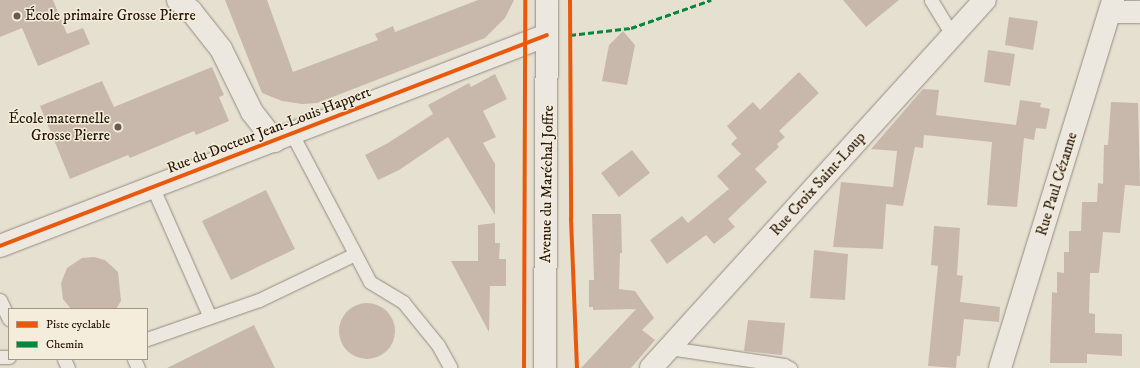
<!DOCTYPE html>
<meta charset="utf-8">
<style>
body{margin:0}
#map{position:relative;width:1140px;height:368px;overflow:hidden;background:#e6e0d0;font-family:"IM FELL DW Pica",serif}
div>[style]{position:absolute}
.building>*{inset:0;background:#c8b8ab}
.round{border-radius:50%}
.roads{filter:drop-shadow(0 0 1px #928c82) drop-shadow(0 0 1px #928c82)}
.lane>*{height:13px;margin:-6.5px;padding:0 6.5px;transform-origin:6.5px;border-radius:6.5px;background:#ece8e0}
.street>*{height:22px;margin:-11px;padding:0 11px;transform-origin:11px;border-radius:11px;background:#ece8e0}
.secondary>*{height:22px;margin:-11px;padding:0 11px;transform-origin:11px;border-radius:11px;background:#ece8e0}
.quiet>*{height:3px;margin-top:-1.5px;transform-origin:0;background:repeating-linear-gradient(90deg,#00873e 0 6px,transparent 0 9px)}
.cycleway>*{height:4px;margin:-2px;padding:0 2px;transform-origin:2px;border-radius:2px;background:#e8590c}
.dots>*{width:11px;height:11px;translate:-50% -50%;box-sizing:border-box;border:2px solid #f5eddb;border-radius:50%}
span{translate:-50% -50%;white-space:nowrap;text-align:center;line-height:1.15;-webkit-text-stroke:3px #f5eddb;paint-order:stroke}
.poi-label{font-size:15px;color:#241409}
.left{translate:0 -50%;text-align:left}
.right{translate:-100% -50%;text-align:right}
.street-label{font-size:15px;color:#241409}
.legend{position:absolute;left:8px;top:308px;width:140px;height:52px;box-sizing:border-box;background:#f5eddb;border:1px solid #a19687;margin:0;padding:5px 7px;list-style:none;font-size:12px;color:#241409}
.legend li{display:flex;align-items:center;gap:8px;height:20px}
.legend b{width:20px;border:1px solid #a19687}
</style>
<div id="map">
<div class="building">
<div style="clip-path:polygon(0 0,53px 0,67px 34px,83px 28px,90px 44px,38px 66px,22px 28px,0 37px)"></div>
<div style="clip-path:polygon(225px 0,267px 0,293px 72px,378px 40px,375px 34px,393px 26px,395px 32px,478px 0,514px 0,505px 18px,485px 38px,317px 103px,302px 104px,282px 101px,262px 93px)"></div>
<div style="clip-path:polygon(843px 0,899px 0,866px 27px)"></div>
<div style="clip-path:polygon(1009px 17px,1038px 21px,1033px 50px,1005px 45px)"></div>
<div style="clip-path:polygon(623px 31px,635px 45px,627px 85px,602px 81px,609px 45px)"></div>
<div style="clip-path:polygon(988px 50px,1015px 54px,1010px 86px,984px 82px)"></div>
<div style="clip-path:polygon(212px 67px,224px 95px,219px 97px,229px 121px,196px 135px,194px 131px,130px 158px,128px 155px,70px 179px,40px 106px,102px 81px,114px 107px)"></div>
<div style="clip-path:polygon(799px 72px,819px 93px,779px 131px,785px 137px,777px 144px,779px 147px,755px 169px,767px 182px,728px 219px,735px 227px,714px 244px,706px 235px,667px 264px,650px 240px,682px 216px,688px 223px,729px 189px,717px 176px,741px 154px,731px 144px,737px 138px,727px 126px,753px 102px,760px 110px)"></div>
<div style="clip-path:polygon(495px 74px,507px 99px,483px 111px,496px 137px,483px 143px,495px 164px,495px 215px,448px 137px,399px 170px,378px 180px,365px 155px,388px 143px,433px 114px,428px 105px,469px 83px,471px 87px)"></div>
<div style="clip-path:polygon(923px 89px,939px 90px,936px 115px,1016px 125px,1020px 100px,1041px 103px,1040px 107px,1050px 109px,1046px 129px,1036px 128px,1034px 140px,1024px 138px,1017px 207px,987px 205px,992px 142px,924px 135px,923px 148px,915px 147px,903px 206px,886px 204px,883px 249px,833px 247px,841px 182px,893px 187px,897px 151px,871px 149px)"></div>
<div style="clip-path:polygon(1111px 102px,1138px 103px,1140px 186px,1125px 185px,1120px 233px,1103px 232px,1099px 273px,1090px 273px,1089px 313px,1095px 314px,1095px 333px,1122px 334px,1122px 356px,1087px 354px,1087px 363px,1050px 363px,1052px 292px,1057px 293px,1057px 272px,1064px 273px,1064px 252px,1069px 252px,1069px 231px,1081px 231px,1082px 202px,1097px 202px,1098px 183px,1103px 184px,1104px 145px,1108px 145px)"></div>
<div style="clip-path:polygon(632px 150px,650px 173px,619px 197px,601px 173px)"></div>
<div style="clip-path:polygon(266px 190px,295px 249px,231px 280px,202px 221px)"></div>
<div style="clip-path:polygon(592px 214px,621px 214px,622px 253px,620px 253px,619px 289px,635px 291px,654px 318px,642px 330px,655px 340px,631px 368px,581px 368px,636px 309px,593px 310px,593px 307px,589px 307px,589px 280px,594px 280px)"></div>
<div style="clip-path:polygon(495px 223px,495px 243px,500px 243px,499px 259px,506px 259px,506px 286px,490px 286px,489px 332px,451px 261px,478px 261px,478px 225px)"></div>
<div style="clip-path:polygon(934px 226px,960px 228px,957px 275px,963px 276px,960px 302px,1000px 307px,999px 322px,964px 319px,960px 356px,957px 356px,956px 368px,928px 366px,938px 266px,931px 265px)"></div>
<div style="clip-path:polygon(814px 250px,848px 254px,845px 300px,810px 298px)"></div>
<div style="clip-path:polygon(94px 257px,105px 260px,118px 272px,121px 301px,116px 309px,71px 309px,63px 299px,61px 283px,67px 268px,82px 258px)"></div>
<div class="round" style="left:339px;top:303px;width:56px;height:56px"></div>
<div style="clip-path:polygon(748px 320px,785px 323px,782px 355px,744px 351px)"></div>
<div style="clip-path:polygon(254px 325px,275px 368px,167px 368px)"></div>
</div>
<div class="roads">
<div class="lane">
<div style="left:931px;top:0;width:42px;rotate:58.6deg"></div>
<div style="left:292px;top:134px;width:167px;rotate:62.2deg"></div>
<div style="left:370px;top:282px;width:39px;rotate:31deg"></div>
<div style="left:403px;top:302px;width:55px;rotate:50.9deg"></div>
<div style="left:438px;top:345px;width:26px;rotate:61deg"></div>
<div style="left:153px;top:188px;width:141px;rotate:66.2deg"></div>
<div style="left:0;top:300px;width:21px;rotate:65deg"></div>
<div style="left:147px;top:339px;width:119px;rotate:-19.2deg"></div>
<div style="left:259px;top:300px;width:106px;rotate:-25.6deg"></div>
<div style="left:669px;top:348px;width:116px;rotate:8.4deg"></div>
<div style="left:784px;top:365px;width:7px;rotate:27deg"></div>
<div style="left:0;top:357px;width:9px"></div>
<div style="left:64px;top:359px;width:10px;rotate:66deg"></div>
<div style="left:134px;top:359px;width:10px;rotate:66deg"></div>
</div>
<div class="street">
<div style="left:178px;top:0;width:17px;rotate:40deg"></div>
<div style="left:191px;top:11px;width:48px;rotate:51.7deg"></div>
<div style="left:221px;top:49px;width:70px;rotate:63.8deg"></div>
<div style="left:252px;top:112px;width:37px;rotate:52deg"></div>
<div style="left:1110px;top:12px;width:30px"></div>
<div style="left:0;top:246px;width:586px;rotate:-21.09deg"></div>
<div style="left:651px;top:368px;width:497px;rotate:-47.8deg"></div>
<div style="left:1000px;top:368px;width:385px;rotate:-72.9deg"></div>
</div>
<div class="secondary">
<div style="left:545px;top:368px;width:368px;rotate:-89.7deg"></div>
</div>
</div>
<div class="quiet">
<div style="left:570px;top:35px;width:61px;rotate:-6.5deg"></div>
<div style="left:631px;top:28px;width:85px;rotate:-19.3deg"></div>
</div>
<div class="cycleway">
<div style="left:570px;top:0;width:219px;rotate:89.7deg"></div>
<div style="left:571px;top:219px;width:149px;rotate:87.7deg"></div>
<div style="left:0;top:246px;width:586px;rotate:-21.09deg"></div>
<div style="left:524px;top:368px;width:368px;rotate:-89.8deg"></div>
</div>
<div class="dots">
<div style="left:17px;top:16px;background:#685b4f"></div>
<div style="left:118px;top:127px;background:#685b4f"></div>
</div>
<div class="poi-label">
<span class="left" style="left:25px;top:16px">École primaire Grosse Pierre</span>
<span class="right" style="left:110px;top:127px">École maternelle<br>Grosse Pierre</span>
</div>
<div class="street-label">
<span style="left:269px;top:130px;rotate:-21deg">Rue du Docteur Jean-Louis Happert</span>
<span style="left:547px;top:184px;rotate:-89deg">Avenue du Maréchal Joffre</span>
<span style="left:818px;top:184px;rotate:-48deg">Rue Croix Saint-Loup</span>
<span style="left:1057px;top:184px;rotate:-73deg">Rue Paul Cézanne</span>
</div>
<ul class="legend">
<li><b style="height:5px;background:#e8590c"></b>Piste cyclable</li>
<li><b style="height:5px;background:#00873e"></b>Chemin</li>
</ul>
</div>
